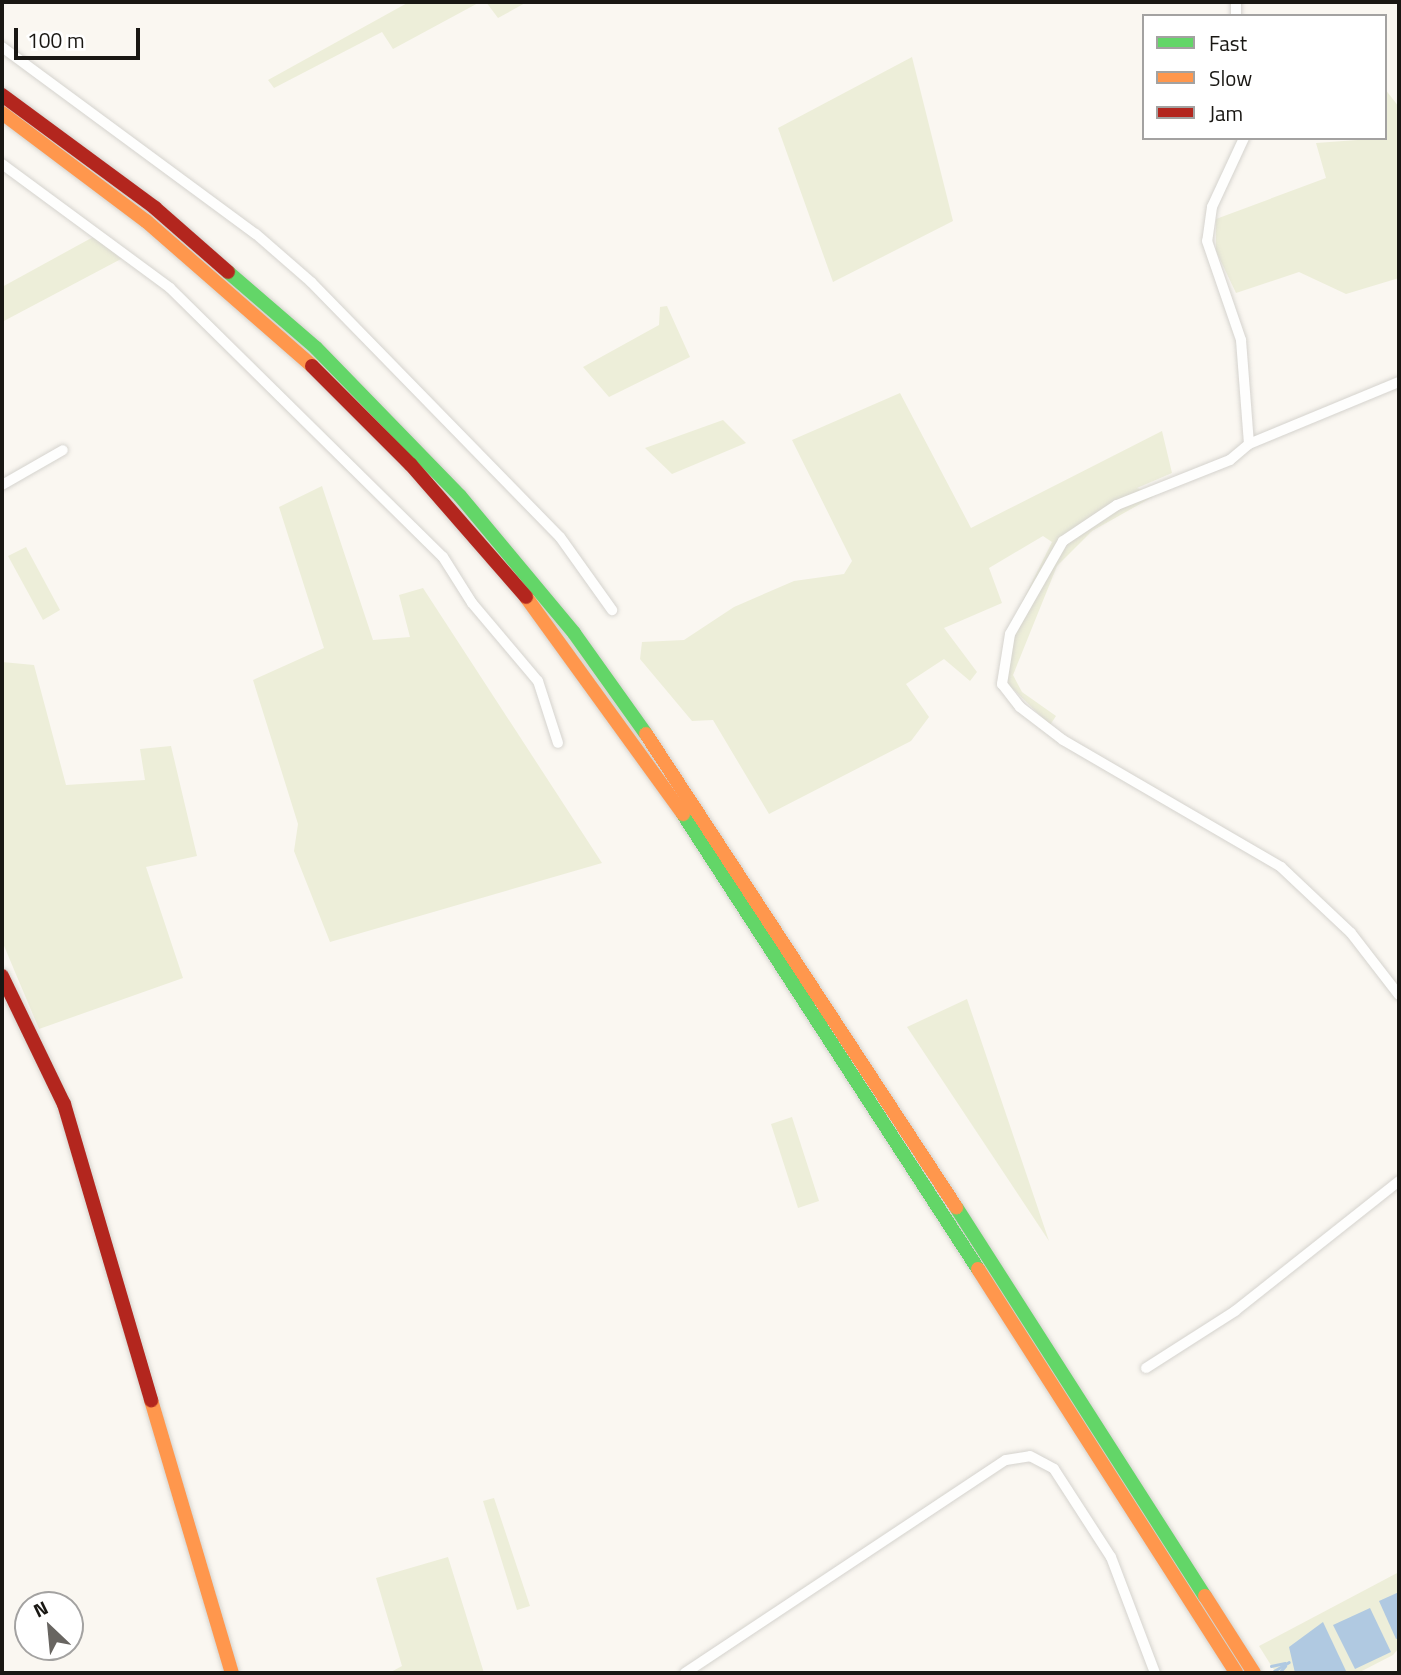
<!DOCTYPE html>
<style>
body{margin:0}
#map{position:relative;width:1401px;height:1675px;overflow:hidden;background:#faf7f1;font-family:"Titillium Web",sans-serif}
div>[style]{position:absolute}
.green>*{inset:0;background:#edeed9}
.water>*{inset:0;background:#b0c9e1}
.stream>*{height:2.5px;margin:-1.25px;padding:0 1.25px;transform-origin:1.25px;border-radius:1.25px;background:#b0c9e1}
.roads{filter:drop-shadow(0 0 2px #d5d3ce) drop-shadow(0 0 2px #d5d3ce)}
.street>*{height:10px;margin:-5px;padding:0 5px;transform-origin:5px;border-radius:5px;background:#fefefd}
.fast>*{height:14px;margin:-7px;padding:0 7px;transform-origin:7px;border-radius:7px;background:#63d668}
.slow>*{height:14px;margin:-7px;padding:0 7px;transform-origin:7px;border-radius:7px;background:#ff974d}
.jam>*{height:14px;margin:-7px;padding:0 7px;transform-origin:7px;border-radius:7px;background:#b3261e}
span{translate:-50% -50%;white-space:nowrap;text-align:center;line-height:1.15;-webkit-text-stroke:6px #fff;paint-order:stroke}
.frame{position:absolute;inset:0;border:4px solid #191713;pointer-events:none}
.legend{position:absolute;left:1142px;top:14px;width:245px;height:126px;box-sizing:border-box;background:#fff;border:2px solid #a3a2a1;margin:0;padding:9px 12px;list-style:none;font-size:21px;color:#191713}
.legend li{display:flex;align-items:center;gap:14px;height:35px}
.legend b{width:35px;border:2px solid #a3a2a1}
.north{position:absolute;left:14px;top:1591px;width:70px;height:70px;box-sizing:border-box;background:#fff;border:2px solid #a3a2a1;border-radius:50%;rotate:334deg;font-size:19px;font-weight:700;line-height:28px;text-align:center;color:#191713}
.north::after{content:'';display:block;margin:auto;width:24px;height:32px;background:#686561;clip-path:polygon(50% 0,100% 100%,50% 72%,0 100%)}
.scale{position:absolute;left:14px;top:28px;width:126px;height:32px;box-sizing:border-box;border:4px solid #191713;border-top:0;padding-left:9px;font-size:21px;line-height:24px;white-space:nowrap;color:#191713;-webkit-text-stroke:5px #fff;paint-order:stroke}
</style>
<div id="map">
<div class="green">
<div style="clip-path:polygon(409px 2px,480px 2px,393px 49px,382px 32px,274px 88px,268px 80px)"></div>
<div style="clip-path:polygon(486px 2px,527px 2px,498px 18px)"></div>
<div style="clip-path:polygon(912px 57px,953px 221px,833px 282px,778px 128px)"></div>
<div style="clip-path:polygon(1385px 89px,1399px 107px,1399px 278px,1346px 294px,1299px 272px,1236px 293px,1216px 251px,1216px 219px,1326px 178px,1316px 143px,1385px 138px)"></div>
<div style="clip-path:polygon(95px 236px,121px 259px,2px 322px,2px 287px)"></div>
<div style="clip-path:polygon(667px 306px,690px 357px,609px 397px,583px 367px,659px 325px,660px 307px)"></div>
<div style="clip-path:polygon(900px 393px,971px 528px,1162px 431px,1172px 473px,1137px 488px,1156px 495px,1092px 531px,1057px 566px,1013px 675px,1022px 692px,1056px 716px,1050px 725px,1005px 681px,1012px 622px,1052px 542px,1043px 536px,989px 568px,1002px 603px,944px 628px,977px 672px,970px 681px,944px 659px,906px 684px,929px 717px,911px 741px,769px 814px,713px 720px,692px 721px,640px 659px,642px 642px,684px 640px,734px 607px,794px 581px,844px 574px,852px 561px,792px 440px)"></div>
<div style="clip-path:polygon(723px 420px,746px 443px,672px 474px,645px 448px)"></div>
<div style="clip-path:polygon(322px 486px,373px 640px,410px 637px,399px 595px,423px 588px,602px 863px,330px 942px,294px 851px,298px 824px,253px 680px,324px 648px,279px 507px)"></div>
<div style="clip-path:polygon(26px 547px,60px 610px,43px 620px,8px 556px)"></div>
<div style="clip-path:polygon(2px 662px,34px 665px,66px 785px,145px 780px,140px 749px,171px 746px,197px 856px,146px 867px,183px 978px,39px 1029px,2px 941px)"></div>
<div style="clip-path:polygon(967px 999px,1049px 1241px,907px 1027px)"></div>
<div style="clip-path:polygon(792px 1117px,819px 1201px,798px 1208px,771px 1124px)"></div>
<div style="clip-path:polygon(494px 1498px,530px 1606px,517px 1610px,483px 1501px)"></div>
<div style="clip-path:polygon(448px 1557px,484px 1673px,389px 1673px,402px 1666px,376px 1578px)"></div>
<div style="clip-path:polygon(1399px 1572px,1399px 1648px,1393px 1655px,1358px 1673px,1276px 1673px,1259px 1646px)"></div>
</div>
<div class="water">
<div style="clip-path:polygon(1399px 1592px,1399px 1638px,1396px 1639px,1379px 1601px)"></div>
<div style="clip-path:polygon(1370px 1608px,1391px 1652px,1355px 1669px,1333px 1625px)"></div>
<div style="clip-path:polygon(1323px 1622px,1347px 1673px,1295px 1673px,1289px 1647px)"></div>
</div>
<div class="stream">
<div style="left:1271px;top:1666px;width:14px;rotate:-12deg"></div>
<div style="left:1274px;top:1671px;width:17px;rotate:-31deg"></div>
<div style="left:1279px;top:1673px;width:9px;rotate:-49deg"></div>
</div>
<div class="roads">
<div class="street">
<div style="left:1236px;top:2px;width:14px;rotate:90deg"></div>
<div style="left:2px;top:47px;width:315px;rotate:36.4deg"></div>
<div style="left:256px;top:234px;width:73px;rotate:41.1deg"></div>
<div style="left:311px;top:282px;width:356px;rotate:45.7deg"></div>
<div style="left:560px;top:537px;width:90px;rotate:54.5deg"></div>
<div style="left:1244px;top:138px;width:76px;rotate:114.9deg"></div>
<div style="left:1212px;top:207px;width:34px;rotate:98deg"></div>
<div style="left:1207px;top:241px;width:105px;rotate:71deg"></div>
<div style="left:1241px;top:340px;width:104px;rotate:85.6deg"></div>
<div style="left:1249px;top:444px;width:25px;rotate:140deg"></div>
<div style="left:1230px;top:460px;width:122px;rotate:158.3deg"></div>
<div style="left:1117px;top:505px;width:65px;rotate:146.3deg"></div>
<div style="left:1063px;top:541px;width:107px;rotate:119.7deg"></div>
<div style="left:1010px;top:634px;width:51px;rotate:99.1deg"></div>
<div style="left:1002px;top:684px;width:29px;rotate:52deg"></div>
<div style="left:1020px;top:707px;width:54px;rotate:37.5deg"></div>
<div style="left:1063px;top:740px;width:252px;rotate:30.2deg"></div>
<div style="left:1281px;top:867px;width:96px;rotate:43.3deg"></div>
<div style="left:1351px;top:933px;width:78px;rotate:52.3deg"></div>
<div style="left:2px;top:164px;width:209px;rotate:36.4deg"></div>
<div style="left:170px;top:288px;width:383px;rotate:44.6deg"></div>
<div style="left:443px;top:557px;width:54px;rotate:57.8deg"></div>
<div style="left:472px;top:603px;width:102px;rotate:49.8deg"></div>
<div style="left:538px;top:681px;width:65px;rotate:72.1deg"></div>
<div style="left:1249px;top:444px;width:162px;rotate:-22.5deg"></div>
<div style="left:2px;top:485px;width:70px;rotate:-29.8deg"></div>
<div style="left:1146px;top:1368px;width:106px;rotate:-32.6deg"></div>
<div style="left:1235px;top:1311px;width:209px;rotate:-38.4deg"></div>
<div style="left:685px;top:1673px;width:385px;rotate:-33.6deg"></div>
<div style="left:1006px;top:1460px;width:24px;rotate:-9deg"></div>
<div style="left:1030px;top:1456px;width:27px;rotate:28deg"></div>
<div style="left:1054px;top:1469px;width:105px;rotate:57.1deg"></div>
<div style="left:1111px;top:1557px;width:124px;rotate:69.2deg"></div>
</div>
<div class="fast">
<div style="left:228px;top:272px;width:116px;rotate:40.8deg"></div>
<div style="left:316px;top:348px;width:206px;rotate:45.8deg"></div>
<div style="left:460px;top:496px;width:178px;rotate:50.2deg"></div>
<div style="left:574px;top:633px;width:124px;rotate:54.5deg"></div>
<div style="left:683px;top:814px;width:542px;rotate:57.04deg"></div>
<div style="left:956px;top:1207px;width:462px;rotate:57.4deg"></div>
</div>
<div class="slow">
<div style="left:2px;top:113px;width:180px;rotate:36.9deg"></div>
<div style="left:146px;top:221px;width:220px;rotate:41.1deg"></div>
<div style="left:526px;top:597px;width:268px;rotate:54.1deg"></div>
<div style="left:646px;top:734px;width:566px;rotate:56.76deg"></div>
<div style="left:978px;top:1269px;width:479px;rotate:57.4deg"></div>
<div style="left:151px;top:1400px;width:285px;rotate:73.5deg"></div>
<div style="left:1205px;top:1596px;width:91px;rotate:57.5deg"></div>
</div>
<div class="jam">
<div style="left:2px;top:95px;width:190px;rotate:36.4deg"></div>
<div style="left:155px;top:208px;width:97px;rotate:41.2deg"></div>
<div style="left:312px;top:366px;width:140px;rotate:45deg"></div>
<div style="left:411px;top:465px;width:175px;rotate:48.9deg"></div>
<div style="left:2px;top:976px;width:142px;rotate:64.2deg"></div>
<div style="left:64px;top:1104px;width:309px;rotate:73.6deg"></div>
</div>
</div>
<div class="frame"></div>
<ul class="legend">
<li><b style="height:9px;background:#63d668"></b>Fast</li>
<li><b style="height:9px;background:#ff974d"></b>Slow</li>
<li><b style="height:9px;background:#b3261e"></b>Jam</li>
</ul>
<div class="north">N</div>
<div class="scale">100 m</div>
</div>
